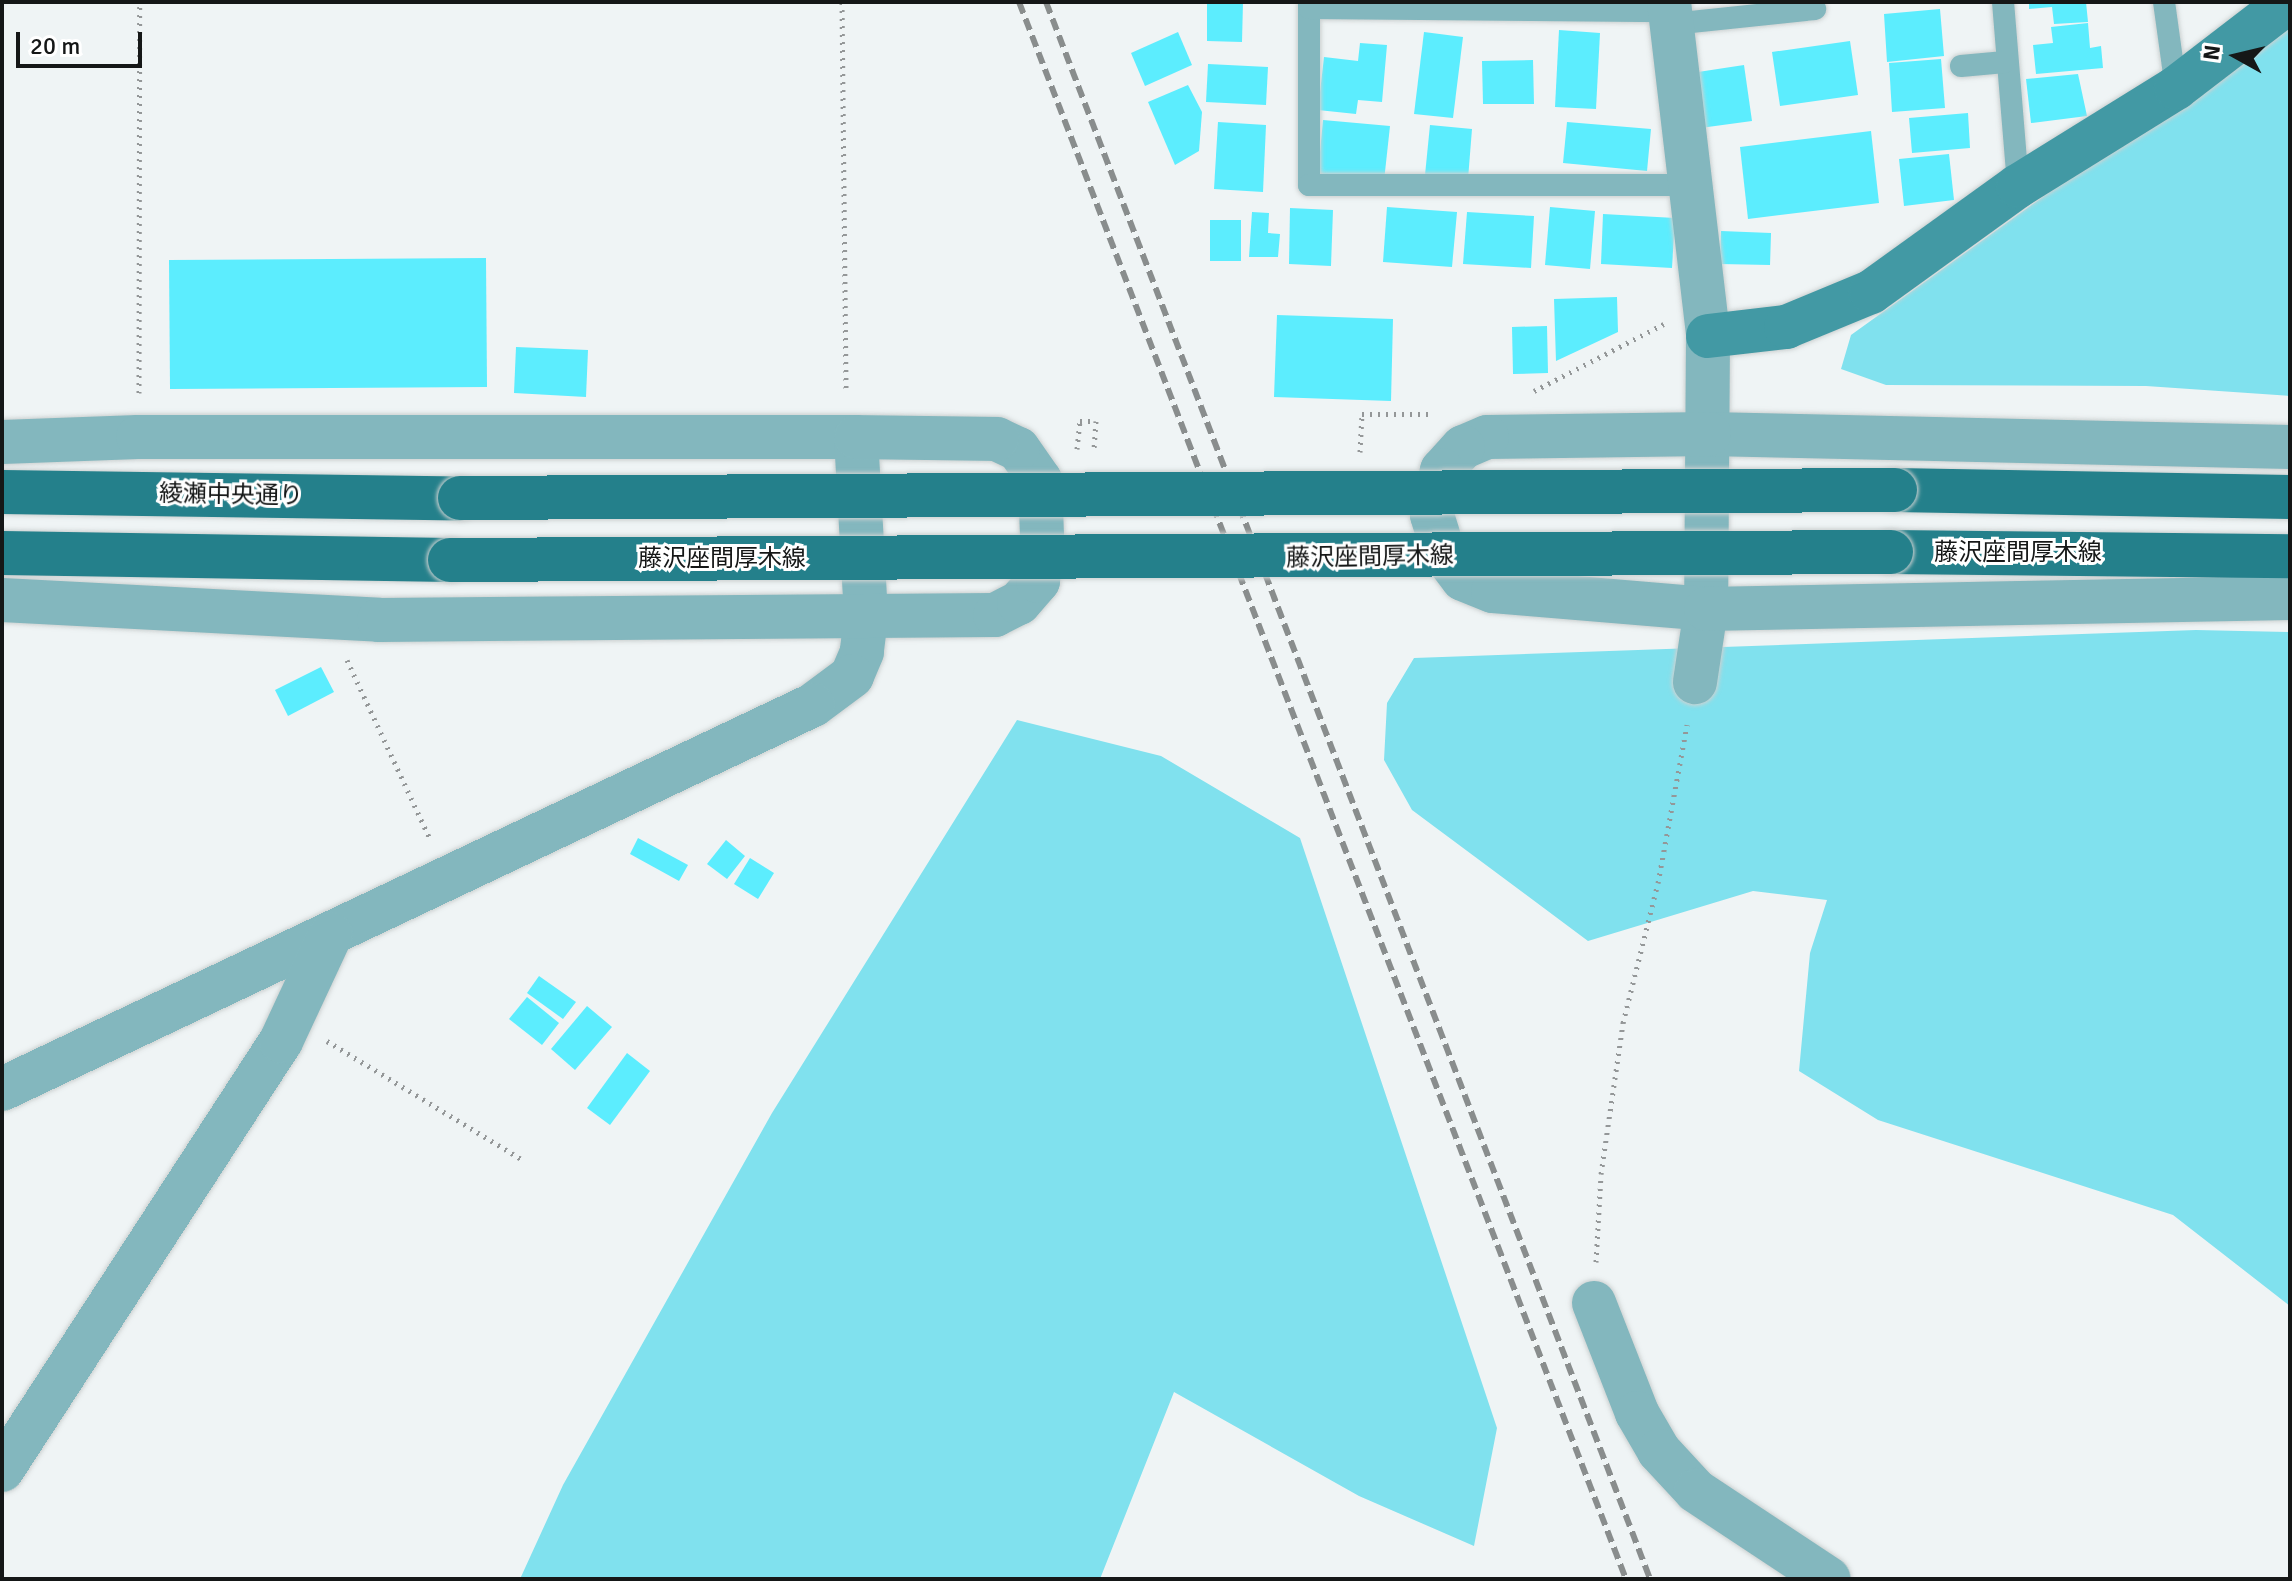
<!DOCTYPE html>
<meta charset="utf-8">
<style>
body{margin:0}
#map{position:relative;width:2292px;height:1581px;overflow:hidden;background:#eff4f5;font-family:Signika,"Noto Sans JP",sans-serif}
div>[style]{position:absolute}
.green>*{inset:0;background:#80e1ee}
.building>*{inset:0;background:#5cedfe}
.path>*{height:5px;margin-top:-2.5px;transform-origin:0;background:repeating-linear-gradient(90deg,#949798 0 2px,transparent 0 8px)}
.roads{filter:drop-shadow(0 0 2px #ccd1d1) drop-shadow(0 0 2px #ccd1d1)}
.lane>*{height:22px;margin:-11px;padding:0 11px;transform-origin:11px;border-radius:11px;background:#83b7be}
.street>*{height:44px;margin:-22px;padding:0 22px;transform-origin:22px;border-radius:22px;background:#83b7be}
.secondary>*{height:44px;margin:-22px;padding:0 22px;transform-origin:22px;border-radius:22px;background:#4299a4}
.primary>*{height:44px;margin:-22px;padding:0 22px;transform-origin:22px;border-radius:22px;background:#24808b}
.rail>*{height:6px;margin-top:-3px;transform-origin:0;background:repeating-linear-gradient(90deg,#898d8d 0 12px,transparent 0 18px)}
.bridges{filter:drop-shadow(0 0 2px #ccd1d1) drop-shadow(0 0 2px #ccd1d1)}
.primary-bridge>*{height:44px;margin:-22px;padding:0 22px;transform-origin:22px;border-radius:22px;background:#24808b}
span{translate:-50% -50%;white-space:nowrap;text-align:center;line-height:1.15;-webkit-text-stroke:6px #fff;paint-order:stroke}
.street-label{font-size:24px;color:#151717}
.frame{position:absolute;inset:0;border:4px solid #151717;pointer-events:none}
.north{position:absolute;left:2196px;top:16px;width:80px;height:80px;-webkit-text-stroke:6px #fff;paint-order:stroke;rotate:278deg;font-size:22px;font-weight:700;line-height:32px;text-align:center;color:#151717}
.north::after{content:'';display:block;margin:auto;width:28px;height:36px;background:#151717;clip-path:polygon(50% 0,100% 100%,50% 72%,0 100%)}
.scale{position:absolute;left:16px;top:32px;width:126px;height:36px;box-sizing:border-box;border:4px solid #151717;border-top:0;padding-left:10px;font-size:24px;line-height:28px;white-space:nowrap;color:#151717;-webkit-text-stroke:6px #fff;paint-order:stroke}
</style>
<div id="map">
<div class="green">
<div style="clip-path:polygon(2290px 19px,2290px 396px,2146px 386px,1886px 385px,1841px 369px,1851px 335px)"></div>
<div style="clip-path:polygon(2196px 630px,2290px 632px,2290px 1306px,2173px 1215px,1878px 1120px,1799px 1071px,1810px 953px,1827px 900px,1753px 891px,1588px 941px,1412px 810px,1384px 760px,1387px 703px,1414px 658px)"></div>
<div style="clip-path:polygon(1017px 720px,1161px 756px,1300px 838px,1497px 1428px,1474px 1546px,1359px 1496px,1174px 1392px,1100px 1579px,520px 1579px,563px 1485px,772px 1113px)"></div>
</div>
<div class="building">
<div style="clip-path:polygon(1207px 2px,1243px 2px,1242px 42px,1207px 41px)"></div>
<div style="clip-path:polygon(2029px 2px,2086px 2px,2088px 22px,2054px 24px,2052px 7px,2029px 9px)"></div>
<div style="clip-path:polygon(1940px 9px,1944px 56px,1887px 62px,1884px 14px)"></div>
<div style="clip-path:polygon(2088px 23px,2090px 48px,2101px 46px,2103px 68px,2036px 74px,2033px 45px,2053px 43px,2051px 27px)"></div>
<div style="clip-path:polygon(1559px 30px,1600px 33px,1596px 109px,1555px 107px)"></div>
<div style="clip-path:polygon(1178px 32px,1192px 65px,1145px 86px,1131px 53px)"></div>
<div style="clip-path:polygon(1424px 32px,1463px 37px,1453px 118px,1414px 114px)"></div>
<div style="clip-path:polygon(1850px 41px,1858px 95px,1780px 106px,1772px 52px)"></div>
<div style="clip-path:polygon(1360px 43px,1387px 45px,1382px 102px,1358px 100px,1356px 114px,1318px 110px,1324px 57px,1358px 61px)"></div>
<div style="clip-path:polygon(1941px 59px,1945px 108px,1892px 112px,1889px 63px)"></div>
<div style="clip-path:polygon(1533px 60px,1534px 104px,1483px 104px,1482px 61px)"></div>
<div style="clip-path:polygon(1208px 64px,1268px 67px,1266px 105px,1206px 102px)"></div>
<div style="clip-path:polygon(1744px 65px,1752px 121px,1693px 129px,1685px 74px)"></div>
<div style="clip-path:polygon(2078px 74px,2087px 116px,2031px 123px,2026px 79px)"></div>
<div style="clip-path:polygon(1188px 85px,1202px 112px,1199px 151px,1175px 165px,1148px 102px)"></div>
<div style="clip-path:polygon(1968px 113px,1970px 148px,1912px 153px,1909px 118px)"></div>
<div style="clip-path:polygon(1323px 120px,1390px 126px,1384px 181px,1318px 174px)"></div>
<div style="clip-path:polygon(1218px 122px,1266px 125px,1263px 192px,1214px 189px)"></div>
<div style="clip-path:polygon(1567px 122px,1651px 129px,1647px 171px,1563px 163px)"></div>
<div style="clip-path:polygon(1430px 125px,1472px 129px,1468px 179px,1425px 175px)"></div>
<div style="clip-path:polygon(1871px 131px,1879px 203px,1748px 219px,1740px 147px)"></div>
<div style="clip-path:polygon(1949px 154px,1954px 200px,1904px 206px,1899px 159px)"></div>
<div style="clip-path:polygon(1387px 207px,1457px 212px,1452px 267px,1383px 262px)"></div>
<div style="clip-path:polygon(1550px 207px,1595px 211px,1590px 269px,1545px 265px)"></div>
<div style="clip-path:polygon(1290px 208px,1333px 210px,1331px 266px,1289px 264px)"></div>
<div style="clip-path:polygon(1252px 212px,1269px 213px,1268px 233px,1280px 234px,1278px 257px,1249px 257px)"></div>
<div style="clip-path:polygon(1467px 212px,1534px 216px,1531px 268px,1463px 264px)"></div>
<div style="clip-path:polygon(1603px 214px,1675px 218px,1672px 268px,1601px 264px)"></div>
<div style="clip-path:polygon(1210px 220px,1241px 220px,1241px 261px,1210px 261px)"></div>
<div style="clip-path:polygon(1721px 231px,1771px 233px,1770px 265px,1720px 264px)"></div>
<div style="clip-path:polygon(486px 258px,487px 387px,170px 389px,169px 260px)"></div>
<div style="clip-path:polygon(1617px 297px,1618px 332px,1556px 361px,1554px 299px)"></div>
<div style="clip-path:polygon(1277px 315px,1393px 319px,1391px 401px,1274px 397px)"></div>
<div style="clip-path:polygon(1547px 326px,1548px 373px,1513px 374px,1512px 327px)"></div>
<div style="clip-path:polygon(516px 347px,588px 350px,586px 397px,514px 393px)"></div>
<div style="clip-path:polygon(321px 667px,334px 692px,288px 716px,275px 690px)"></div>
<div style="clip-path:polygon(638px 838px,688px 865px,679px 881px,630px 854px)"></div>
<div style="clip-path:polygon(726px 840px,745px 856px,727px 879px,707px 864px)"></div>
<div style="clip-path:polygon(750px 858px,774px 873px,758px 899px,734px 884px)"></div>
<div style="clip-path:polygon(539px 976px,576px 1002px,563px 1019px,527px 993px)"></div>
<div style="clip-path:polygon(527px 997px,559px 1023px,542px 1045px,509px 1019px)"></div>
<div style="clip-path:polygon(587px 1006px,612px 1027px,575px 1070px,551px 1049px)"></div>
<div style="clip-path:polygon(627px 1053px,650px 1071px,610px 1125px,587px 1108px)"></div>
</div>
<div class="path">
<div style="left:842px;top:2px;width:391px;rotate:89.4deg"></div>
<div style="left:1534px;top:391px;width:146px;rotate:-27.3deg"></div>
<div style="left:139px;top:393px;width:391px;rotate:-89.9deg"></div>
<div style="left:1077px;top:449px;width:28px;rotate:-84deg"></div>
<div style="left:1080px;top:421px;width:16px"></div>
<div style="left:1096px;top:421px;width:31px;rotate:94deg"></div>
<div style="left:1360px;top:452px;width:38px;rotate:-87deg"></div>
<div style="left:1362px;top:414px;width:72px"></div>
<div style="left:347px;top:660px;width:197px;rotate:65.1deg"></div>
<div style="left:327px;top:1041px;width:229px;rotate:31.3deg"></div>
<div style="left:1596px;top:1262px;width:88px;rotate:-86.7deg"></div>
<div style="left:1601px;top:1174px;width:153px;rotate:-81.7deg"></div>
<div style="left:1623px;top:1023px;width:144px;rotate:-76deg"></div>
<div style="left:1658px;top:883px;width:161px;rotate:-79.6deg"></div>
</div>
<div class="roads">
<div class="lane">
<div style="left:1309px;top:2px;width:183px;rotate:90deg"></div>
<div style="left:1309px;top:185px;width:382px"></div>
<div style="left:2003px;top:2px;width:185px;rotate:85.3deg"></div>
<div style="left:2164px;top:2px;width:87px;rotate:82.1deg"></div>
<div style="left:1309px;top:8px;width:361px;rotate:0.5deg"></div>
<div style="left:1672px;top:24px;width:144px;rotate:-6deg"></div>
<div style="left:1961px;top:66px;width:44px;rotate:-5.2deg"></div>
</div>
<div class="street">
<div style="left:1669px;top:2px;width:336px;rotate:83.3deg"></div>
<div style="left:1708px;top:336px;width:273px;rotate:90.4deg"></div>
<div style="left:1706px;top:609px;width:74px;rotate:98.6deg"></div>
<div style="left:2px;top:442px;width:136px;rotate:-2.1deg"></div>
<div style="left:138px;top:437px;width:718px"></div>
<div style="left:856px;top:437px;width:180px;rotate:86.8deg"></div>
<div style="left:866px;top:617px;width:35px;rotate:97deg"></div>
<div style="left:862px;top:652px;width:26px;rotate:113deg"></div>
<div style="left:852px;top:676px;width:49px;rotate:143.4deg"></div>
<div style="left:813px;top:705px;width:897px;rotate:154.66deg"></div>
<div style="left:2290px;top:447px;width:581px;rotate:-178.72deg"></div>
<div style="left:1709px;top:434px;width:222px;rotate:179.2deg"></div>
<div style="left:1487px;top:437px;width:26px;rotate:157deg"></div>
<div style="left:1463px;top:447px;width:31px;rotate:132deg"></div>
<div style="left:1442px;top:470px;width:46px;rotate:102.5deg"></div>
<div style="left:1432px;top:515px;width:41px;rotate:72.9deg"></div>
<div style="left:1444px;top:554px;width:31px;rotate:53deg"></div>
<div style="left:1463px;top:579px;width:32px;rotate:22deg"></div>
<div style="left:1493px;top:591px;width:214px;rotate:4.8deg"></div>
<div style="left:1706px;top:609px;width:584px;rotate:-1.08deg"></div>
<div style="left:2px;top:600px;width:378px;rotate:3deg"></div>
<div style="left:379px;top:620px;width:616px;rotate:-0.47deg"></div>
<div style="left:995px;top:615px;width:27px;rotate:-27deg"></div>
<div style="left:1019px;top:603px;width:29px;rotate:-49deg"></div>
<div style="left:1038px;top:581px;width:45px;rotate:-84.9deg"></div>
<div style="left:1042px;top:536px;width:56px;rotate:-92deg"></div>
<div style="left:1040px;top:480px;width:38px;rotate:-125deg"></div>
<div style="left:1018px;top:449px;width:23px;rotate:-155deg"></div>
<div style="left:997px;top:439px;width:141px;rotate:-179.2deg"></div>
<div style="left:1594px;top:1303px;width:118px;rotate:68.6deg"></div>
<div style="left:1637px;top:1413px;width:44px;rotate:59.9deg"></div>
<div style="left:1659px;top:1451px;width:54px;rotate:47.2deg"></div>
<div style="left:1696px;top:1491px;width:159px;rotate:33.5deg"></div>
<div style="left:2px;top:1470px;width:512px;rotate:-56.96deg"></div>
<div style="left:281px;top:1041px;width:118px;rotate:-65deg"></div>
</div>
<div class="secondary">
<div style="left:1708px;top:336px;width:79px;rotate:-6.6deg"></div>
<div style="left:1786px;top:327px;width:92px;rotate:-22.4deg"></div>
<div style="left:1871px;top:292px;width:181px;rotate:-35.8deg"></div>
<div style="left:2018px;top:186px;width:186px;rotate:-31.8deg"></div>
<div style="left:2176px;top:88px;width:141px;rotate:-37.5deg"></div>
</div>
<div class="primary">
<div style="left:1895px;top:490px;width:395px;rotate:1deg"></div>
<div style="left:2px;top:492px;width:458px;rotate:0.8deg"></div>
<div style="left:1891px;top:552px;width:399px;rotate:0.6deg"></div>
<div style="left:2px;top:553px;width:448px;rotate:0.9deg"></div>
</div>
</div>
<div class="rail">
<div style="left:1019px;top:2px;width:1690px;rotate:68.95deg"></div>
<div style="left:1046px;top:2px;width:1689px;rotate:69.04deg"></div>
</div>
<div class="bridges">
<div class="primary-bridge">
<div style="left:460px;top:498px;width:1435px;rotate:-0.32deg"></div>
<div style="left:450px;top:560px;width:1441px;rotate:-0.32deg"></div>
</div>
</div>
<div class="street-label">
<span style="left:231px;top:495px;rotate:1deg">綾瀬中央通り</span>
<span style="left:2018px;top:553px">藤沢座間厚木線</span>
<span style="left:1370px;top:557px;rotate:-1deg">藤沢座間厚木線</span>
<span style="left:722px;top:559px">藤沢座間厚木線</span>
</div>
<div class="frame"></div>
<div class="north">N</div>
<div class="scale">20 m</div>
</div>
